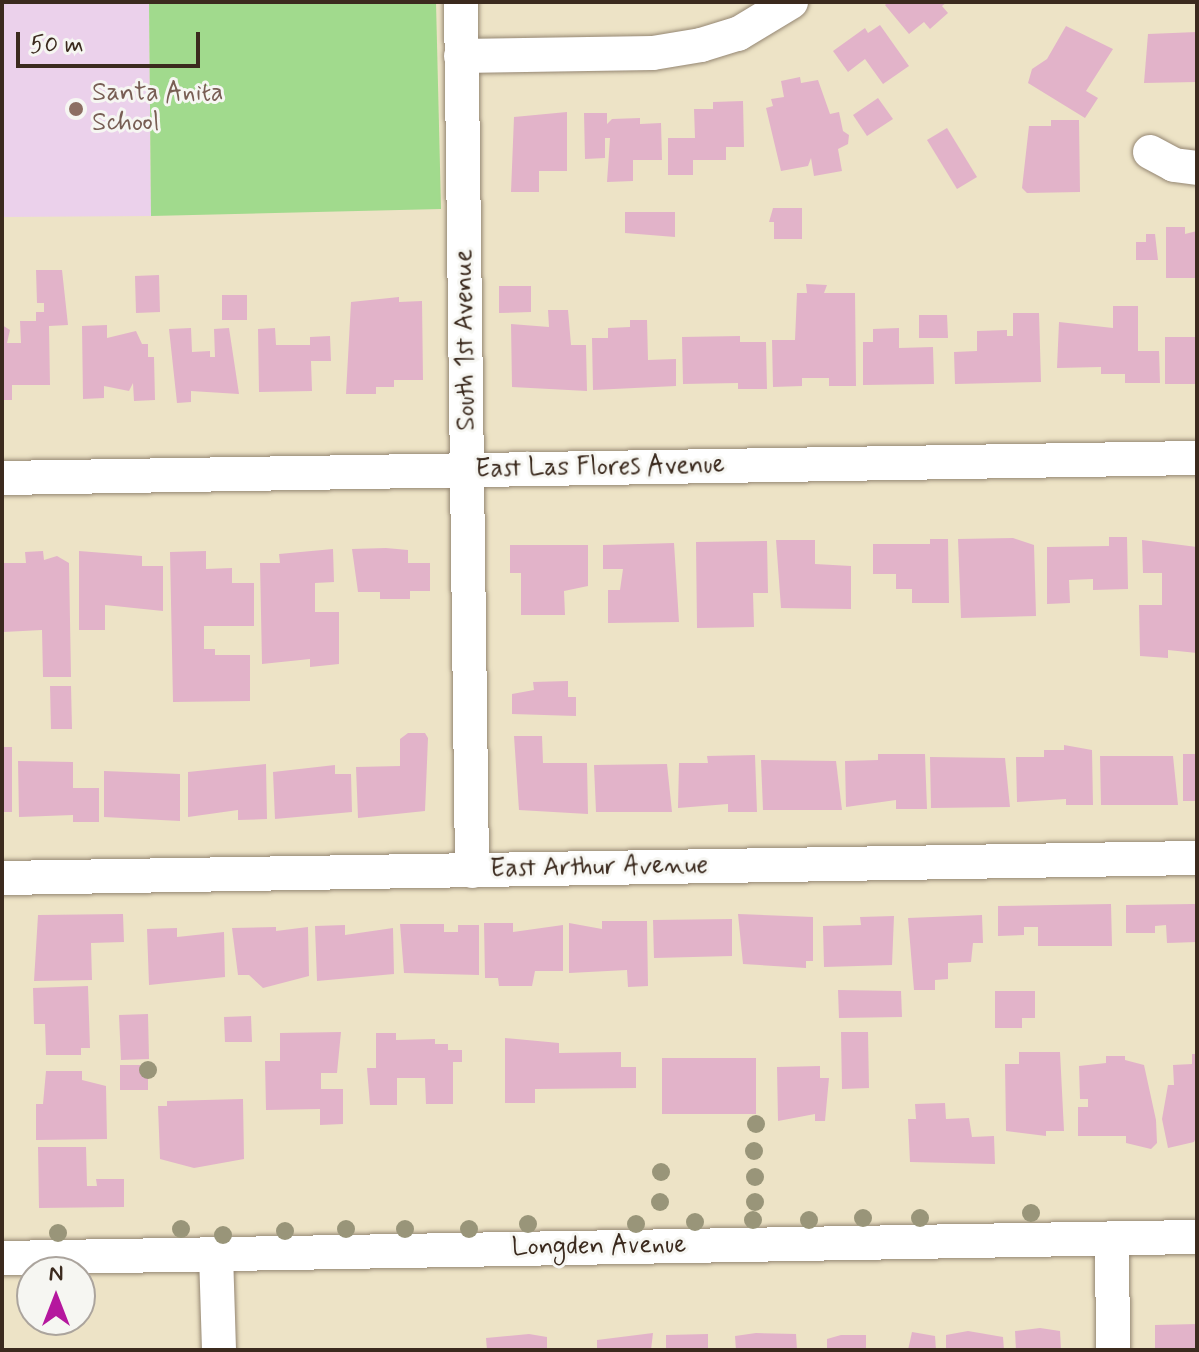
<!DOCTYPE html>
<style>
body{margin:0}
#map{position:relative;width:1199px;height:1352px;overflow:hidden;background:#ede3c6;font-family:Mynerve,sans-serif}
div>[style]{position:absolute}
.built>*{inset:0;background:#ebd1eb}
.green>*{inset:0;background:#a1da8d}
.building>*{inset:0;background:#e2b3c9}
.roads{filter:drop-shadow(0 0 2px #948672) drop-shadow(0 0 2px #948672)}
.minor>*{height:34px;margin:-17px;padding:0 17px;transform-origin:17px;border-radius:17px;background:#fff}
.trees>*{width:18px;height:18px;margin:-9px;border-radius:50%;background:#999579}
.dots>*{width:22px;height:22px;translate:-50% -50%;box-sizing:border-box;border:4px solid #f6f6f2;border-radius:50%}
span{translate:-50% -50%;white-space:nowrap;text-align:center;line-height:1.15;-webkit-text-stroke:6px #f6f6f2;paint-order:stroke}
.education-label{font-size:26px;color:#785e54}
.left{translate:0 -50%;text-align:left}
.street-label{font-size:26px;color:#3b2a1e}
.frame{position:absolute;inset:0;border:4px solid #3b2a1e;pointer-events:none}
.north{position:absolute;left:16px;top:1256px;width:80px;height:80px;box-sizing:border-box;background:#f6f6f2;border:2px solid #aba49d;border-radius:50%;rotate:0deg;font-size:22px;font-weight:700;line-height:32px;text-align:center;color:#3b2a1e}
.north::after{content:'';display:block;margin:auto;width:28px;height:36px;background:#b5179e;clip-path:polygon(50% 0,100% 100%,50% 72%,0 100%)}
.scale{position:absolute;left:16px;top:32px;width:184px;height:36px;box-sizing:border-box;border:4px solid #3b2a1e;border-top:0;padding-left:10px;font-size:24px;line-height:28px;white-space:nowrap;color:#3b2a1e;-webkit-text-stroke:6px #f6f6f2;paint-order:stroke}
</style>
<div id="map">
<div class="built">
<div style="clip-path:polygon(2px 2px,149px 2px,151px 216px,2px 217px)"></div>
</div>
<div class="green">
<div style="clip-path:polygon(149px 2px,436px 2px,441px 209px,151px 216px)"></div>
</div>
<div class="building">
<div style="clip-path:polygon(888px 2px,947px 2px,942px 6px,948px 13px,930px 29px,924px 22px,909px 34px,885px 5px)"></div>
<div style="clip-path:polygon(880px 25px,909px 66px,883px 84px,865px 59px,848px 72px,833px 51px,865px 28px,868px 33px)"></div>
<div style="clip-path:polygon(1066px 26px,1113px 49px,1086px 91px,1098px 98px,1085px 118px,1028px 83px,1032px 69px,1047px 59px)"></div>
<div style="clip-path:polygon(1197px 32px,1197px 82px,1144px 83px,1148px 34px)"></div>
<div style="clip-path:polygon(800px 77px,801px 83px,818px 80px,830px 114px,839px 112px,843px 131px,849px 135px,848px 144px,838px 149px,842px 171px,814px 176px,811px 158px,808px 166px,781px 171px,766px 108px,773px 106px,771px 99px,784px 97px,781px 81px)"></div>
<div style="clip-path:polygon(878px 98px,893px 119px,867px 136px,853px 115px)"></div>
<div style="clip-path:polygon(743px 101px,744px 147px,726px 147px,726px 160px,693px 160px,693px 175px,668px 175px,668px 138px,695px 138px,694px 109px,713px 109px,713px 102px)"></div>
<div style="clip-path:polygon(567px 112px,567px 171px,539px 171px,539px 192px,511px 192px,514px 117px)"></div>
<div style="clip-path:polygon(584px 113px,607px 113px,607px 124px,612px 119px,640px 118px,640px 124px,661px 123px,662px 160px,633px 160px,633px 181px,607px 182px,610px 138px,605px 138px,605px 158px,585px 159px)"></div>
<div style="clip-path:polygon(1051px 120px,1079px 120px,1080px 192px,1027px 193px,1022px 188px,1029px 126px,1051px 126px)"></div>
<div style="clip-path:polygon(947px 128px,977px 177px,957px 189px,927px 140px)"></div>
<div style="clip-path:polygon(773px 208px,802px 208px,802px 239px,774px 239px,774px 222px,769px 222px)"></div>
<div style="clip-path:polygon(625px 212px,675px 212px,675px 237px,625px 233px)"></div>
<div style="clip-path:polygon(1166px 227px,1185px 227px,1185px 234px,1197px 231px,1197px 278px,1166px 278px)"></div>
<div style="clip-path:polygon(1146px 234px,1155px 234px,1158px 260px,1136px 260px,1136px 242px,1146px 242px)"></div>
<div style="clip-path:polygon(36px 270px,62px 270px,68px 325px,49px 326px,50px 385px,12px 385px,12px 400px,2px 400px,2px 325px,10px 330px,7px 343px,21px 343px,20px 321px,36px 321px,36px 312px,44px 312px,44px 303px,37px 303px)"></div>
<div style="clip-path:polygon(159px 275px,160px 312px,136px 313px,135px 276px)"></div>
<div style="clip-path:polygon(806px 284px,827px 285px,824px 293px,855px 293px,856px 386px,829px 386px,829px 378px,802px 378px,802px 386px,773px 387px,772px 340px,795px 340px,797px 293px,807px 293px)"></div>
<div style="clip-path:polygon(499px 286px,531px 286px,531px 312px,499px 313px)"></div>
<div style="clip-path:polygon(222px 295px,247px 295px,247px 320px,222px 320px)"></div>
<div style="clip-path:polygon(399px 297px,399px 302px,422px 301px,423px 380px,394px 380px,394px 387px,376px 387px,376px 394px,346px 394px,351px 302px)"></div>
<div style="clip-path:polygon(1113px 306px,1138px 306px,1138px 351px,1159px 351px,1160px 383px,1125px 383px,1125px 374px,1101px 374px,1101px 367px,1057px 368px,1059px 322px,1113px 328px)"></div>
<div style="clip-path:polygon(548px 310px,568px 310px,571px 345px,586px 345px,587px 391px,512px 387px,511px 324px,549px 327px)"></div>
<div style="clip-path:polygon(1013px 313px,1039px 313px,1041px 382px,955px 384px,954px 352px,977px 351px,977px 331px,1007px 330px,1007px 336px,1013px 336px)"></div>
<div style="clip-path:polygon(919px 315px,947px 315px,948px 338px,919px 338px)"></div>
<div style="clip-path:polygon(630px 320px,647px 320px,648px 360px,676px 359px,676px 386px,593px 390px,592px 338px,608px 338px,608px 328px,630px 327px)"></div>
<div style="clip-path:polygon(107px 325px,107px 338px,136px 331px,142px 344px,148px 344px,148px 357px,154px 357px,155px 400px,134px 401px,133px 383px,129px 391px,104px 386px,104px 398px,83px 399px,82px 326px)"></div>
<div style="clip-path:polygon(191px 328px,192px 352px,210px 351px,210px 357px,215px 357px,214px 329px,229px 328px,239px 394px,191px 391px,191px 402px,177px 403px,169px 329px)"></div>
<div style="clip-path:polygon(275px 328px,276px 345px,310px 345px,310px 337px,330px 336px,331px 361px,311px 361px,312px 391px,259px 392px,258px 329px)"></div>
<div style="clip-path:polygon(899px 328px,899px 348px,933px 347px,934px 384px,863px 385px,863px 342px,873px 342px,873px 329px)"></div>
<div style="clip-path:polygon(740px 336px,740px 342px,766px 342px,767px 389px,738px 389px,738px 383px,683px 384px,682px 337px)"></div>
<div style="clip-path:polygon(1165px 337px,1197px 337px,1197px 384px,1165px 384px)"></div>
<div style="clip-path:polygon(1109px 537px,1127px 537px,1128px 589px,1093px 590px,1093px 579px,1069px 580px,1070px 603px,1047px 604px,1047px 547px,1109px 546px)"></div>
<div style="clip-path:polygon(1013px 538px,1034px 545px,1036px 616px,961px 618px,958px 539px)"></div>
<div style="clip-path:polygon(930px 539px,948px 539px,949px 603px,912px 603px,912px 589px,896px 589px,896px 574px,873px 574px,873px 544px,930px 544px)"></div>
<div style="clip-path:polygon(776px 540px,815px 540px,815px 564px,851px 566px,851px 609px,781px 608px)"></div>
<div style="clip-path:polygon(1142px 540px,1197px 547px,1197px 653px,1168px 650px,1168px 658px,1140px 656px,1139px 605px,1162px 605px,1162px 573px,1143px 573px)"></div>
<div style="clip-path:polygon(767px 541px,768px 593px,753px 593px,754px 627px,697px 628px,696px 542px)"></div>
<div style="clip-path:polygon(674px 543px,679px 622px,608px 623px,608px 590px,620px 590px,623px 569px,603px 569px,603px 545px)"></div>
<div style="clip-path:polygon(510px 545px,588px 545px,588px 586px,564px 591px,565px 615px,521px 615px,521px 573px,510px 573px)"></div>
<div style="clip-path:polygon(386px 548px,408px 550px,408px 563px,430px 563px,430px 591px,410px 591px,410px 599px,380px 599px,380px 592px,358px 592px,352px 549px)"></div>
<div style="clip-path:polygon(333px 549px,334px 582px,315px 583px,315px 612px,339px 612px,339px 664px,310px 667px,310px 659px,262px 664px,260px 563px,280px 563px,279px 554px)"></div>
<div style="clip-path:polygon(43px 551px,44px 560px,57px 556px,69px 563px,71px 677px,43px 677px,42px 630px,3px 632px,2px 563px,26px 563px,25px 552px)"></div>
<div style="clip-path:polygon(79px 551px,142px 556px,142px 566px,163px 566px,163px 611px,105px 605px,105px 630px,79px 630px)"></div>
<div style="clip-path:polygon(206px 551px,206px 569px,232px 568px,232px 583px,254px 583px,254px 626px,204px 626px,204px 649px,215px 649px,215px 655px,250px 655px,250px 701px,173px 702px,170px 552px)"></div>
<div style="clip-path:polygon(568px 681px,568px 697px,576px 697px,576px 716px,512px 714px,512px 694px,534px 690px,533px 682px)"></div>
<div style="clip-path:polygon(50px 686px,71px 686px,72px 729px,51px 729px)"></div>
<div style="clip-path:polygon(408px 733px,425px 733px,428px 738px,425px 811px,358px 818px,356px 767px,400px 766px,400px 739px)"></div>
<div style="clip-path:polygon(514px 736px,542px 736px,543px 763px,587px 763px,588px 814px,519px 810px)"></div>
<div style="clip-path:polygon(1064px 745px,1092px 750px,1093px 805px,1066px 805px,1066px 799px,1017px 802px,1016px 757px,1044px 757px,1044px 750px,1064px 750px)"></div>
<div style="clip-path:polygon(2px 747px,12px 747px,12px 812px,2px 812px)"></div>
<div style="clip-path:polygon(878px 754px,925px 754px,927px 809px,896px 809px,896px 800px,846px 807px,845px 761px,878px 760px)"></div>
<div style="clip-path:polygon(1183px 754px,1197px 754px,1197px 801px,1183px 801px)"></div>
<div style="clip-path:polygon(755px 755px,757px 812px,728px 812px,728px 804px,678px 808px,679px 763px,708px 763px,707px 756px)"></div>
<div style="clip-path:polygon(1100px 756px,1173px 756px,1178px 805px,1101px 805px)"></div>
<div style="clip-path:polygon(930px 757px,1005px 758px,1010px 807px,931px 808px)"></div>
<div style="clip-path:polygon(761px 760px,836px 761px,842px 810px,763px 810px)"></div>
<div style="clip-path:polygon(18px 761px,73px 762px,73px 788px,99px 788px,99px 822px,73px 822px,73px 815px,19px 817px)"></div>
<div style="clip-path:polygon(266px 764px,267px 819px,238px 820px,238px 810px,188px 817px,188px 772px)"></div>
<div style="clip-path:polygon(667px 764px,672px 812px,596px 812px,594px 765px)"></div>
<div style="clip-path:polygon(335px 765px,335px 774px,351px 774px,352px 812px,275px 819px,273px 772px)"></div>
<div style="clip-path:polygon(104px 771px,180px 774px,180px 821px,104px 817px)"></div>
<div style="clip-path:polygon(1111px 904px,1112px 946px,1038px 946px,1038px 927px,1024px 927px,1024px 935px,998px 936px,998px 906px)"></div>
<div style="clip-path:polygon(1193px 904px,1197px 904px,1197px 942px,1167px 943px,1166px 925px,1155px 926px,1155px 933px,1126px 933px,1126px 905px)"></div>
<div style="clip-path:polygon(123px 914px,124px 942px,91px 943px,92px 980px,34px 981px,38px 915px)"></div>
<div style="clip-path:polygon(738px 914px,813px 917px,813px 961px,806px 961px,806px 968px,743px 964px)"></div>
<div style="clip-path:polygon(982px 915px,983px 943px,973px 943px,971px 962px,948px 963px,948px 979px,935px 980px,935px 990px,914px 990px,908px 918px)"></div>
<div style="clip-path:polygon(894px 916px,892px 965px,824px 967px,823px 926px,861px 925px,860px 917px)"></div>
<div style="clip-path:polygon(732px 919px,732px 956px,654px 958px,653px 920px)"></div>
<div style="clip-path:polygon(602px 921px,647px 921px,648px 986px,628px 987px,627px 970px,569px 973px,569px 923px,602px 929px)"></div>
<div style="clip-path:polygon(484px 923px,513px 923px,513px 932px,563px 925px,563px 971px,535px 971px,532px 986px,499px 986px,498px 978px,485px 978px)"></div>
<div style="clip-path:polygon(400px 924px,444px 924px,444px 932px,458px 932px,458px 925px,479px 925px,479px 975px,404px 973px)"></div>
<div style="clip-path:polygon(345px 925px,345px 935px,393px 928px,394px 974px,317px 981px,315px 926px)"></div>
<div style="clip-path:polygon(276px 927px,276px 931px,308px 927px,309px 976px,263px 988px,249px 975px,238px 975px,232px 928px)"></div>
<div style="clip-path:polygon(177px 928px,177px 937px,224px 932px,225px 977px,149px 985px,147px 929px)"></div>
<div style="clip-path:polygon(88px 986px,90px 1048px,81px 1048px,81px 1055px,46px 1055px,45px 1024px,34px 1024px,33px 988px)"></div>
<div style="clip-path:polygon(838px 990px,901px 991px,902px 1017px,839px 1018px)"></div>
<div style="clip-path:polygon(995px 991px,1035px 991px,1035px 1018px,1022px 1018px,1022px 1028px,995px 1028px)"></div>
<div style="clip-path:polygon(148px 1014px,149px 1059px,121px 1060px,119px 1015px)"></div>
<div style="clip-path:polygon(251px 1016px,252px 1042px,225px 1042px,224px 1017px)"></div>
<div style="clip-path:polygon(341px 1032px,337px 1073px,321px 1073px,321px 1089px,343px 1089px,343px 1124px,320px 1125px,320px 1109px,266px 1110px,265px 1061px,280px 1061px,280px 1033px)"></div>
<div style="clip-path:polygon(841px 1032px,868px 1032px,869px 1088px,842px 1089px)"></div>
<div style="clip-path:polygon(376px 1033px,396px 1033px,396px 1040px,435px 1039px,435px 1044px,448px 1044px,448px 1050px,462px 1050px,462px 1062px,453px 1062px,453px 1104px,426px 1104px,425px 1078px,397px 1078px,397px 1105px,370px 1105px,367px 1068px,376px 1068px)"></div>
<div style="clip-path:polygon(505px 1038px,559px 1043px,559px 1053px,621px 1052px,621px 1067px,636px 1067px,636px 1088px,535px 1089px,535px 1103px,505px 1103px)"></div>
<div style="clip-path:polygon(1019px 1052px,1060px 1052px,1064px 1131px,1046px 1131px,1046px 1136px,1006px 1131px,1005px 1064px,1019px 1064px)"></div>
<div style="clip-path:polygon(1192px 1054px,1197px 1054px,1197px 1135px,1194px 1142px,1168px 1148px,1162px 1119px,1168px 1085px,1174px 1085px,1173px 1065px,1192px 1064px)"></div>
<div style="clip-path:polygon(1106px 1056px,1125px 1056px,1125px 1060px,1144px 1065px,1156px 1120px,1157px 1143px,1151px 1149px,1126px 1143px,1126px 1136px,1078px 1136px,1078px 1107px,1088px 1107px,1088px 1099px,1080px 1099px,1079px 1066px,1106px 1063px)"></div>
<div style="clip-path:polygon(662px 1058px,756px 1058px,756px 1114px,662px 1114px)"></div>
<div style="clip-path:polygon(120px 1065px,148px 1065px,148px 1090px,120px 1090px)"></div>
<div style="clip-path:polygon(820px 1066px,820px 1078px,829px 1078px,825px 1121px,815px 1121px,815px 1114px,778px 1121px,777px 1067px)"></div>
<div style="clip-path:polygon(46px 1071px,82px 1071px,82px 1080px,106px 1086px,107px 1139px,36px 1140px,36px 1104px,43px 1104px)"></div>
<div style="clip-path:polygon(243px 1099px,244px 1159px,194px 1168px,160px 1159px,158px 1106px,167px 1106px,167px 1101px)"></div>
<div style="clip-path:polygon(945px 1103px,946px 1119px,969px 1118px,972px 1137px,994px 1136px,995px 1164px,910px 1162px,908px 1119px,916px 1119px,915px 1104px)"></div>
<div style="clip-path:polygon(38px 1147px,86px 1147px,87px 1186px,97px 1186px,96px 1179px,124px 1179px,124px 1207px,39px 1208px)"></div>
<div style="clip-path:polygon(1197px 1324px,1197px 1350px,1155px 1350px,1155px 1325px)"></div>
<div style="clip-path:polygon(1040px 1328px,1060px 1331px,1061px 1350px,1016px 1350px,1015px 1331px)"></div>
<div style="clip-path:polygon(968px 1331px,1003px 1337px,1004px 1350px,946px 1350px,946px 1335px)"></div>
<div style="clip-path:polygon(912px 1332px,935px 1336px,936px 1350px,908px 1350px)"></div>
<div style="clip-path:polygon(653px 1333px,651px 1350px,597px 1350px,597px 1340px)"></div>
<div style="clip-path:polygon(756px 1333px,796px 1334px,797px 1350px,736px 1350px,735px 1336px)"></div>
<div style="clip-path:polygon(529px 1334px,547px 1337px,547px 1350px,487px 1350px,486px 1338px)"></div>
<div style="clip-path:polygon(708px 1334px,708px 1350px,666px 1350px,666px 1335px)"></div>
<div style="clip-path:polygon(841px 1335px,866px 1335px,866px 1350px,827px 1350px,827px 1339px)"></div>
</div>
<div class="roads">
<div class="minor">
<div style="left:461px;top:2px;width:869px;rotate:89.27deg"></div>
<div style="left:461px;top:56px;width:192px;rotate:-0.9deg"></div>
<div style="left:653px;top:53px;width:49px;rotate:-9.5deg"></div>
<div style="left:701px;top:45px;width:39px;rotate:-17deg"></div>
<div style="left:738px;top:34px;width:62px;rotate:-31.1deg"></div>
<div style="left:1150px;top:152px;width:27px;rotate:28deg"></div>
<div style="left:1174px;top:165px;width:23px;rotate:7deg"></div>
<div style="left:2px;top:478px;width:1195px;rotate:-0.96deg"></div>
<div style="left:2px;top:878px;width:1195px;rotate:-0.96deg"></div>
<div style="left:1112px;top:1238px;width:112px;rotate:89.5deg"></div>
<div style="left:216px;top:1254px;width:96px;rotate:88.2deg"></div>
<div style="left:2px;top:1258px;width:1195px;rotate:-1.01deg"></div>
</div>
</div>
<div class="trees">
<div style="left:148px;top:1070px"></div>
<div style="left:756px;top:1124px"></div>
<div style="left:754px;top:1151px"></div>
<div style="left:661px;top:1172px"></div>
<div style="left:755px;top:1177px"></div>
<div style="left:660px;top:1202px"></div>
<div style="left:755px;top:1202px"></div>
<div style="left:1031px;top:1213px"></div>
<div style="left:863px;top:1218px"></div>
<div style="left:920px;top:1218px"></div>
<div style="left:753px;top:1220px"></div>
<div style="left:809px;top:1220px"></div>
<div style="left:695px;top:1222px"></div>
<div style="left:528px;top:1224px"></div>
<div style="left:636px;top:1224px"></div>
<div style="left:181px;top:1229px"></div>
<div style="left:346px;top:1229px"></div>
<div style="left:405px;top:1229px"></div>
<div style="left:469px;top:1229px"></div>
<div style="left:285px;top:1231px"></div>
<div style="left:58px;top:1233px"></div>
<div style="left:223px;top:1235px"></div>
</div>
<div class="dots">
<div style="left:76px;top:109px;background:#8d6e63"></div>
</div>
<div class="education-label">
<span class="left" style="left:92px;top:109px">Santa Anita<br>School</span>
</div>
<div class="street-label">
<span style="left:466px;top:340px;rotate:-91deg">South 1st Avenue</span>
<span style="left:600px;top:468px;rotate:-1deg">East Las Flores Avenue</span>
<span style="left:599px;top:868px;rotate:-1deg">East Arthur Avenue</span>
<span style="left:599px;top:1247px;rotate:-1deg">Longden Avenue</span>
</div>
<div class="frame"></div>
<div class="north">N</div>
<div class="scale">50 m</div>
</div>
